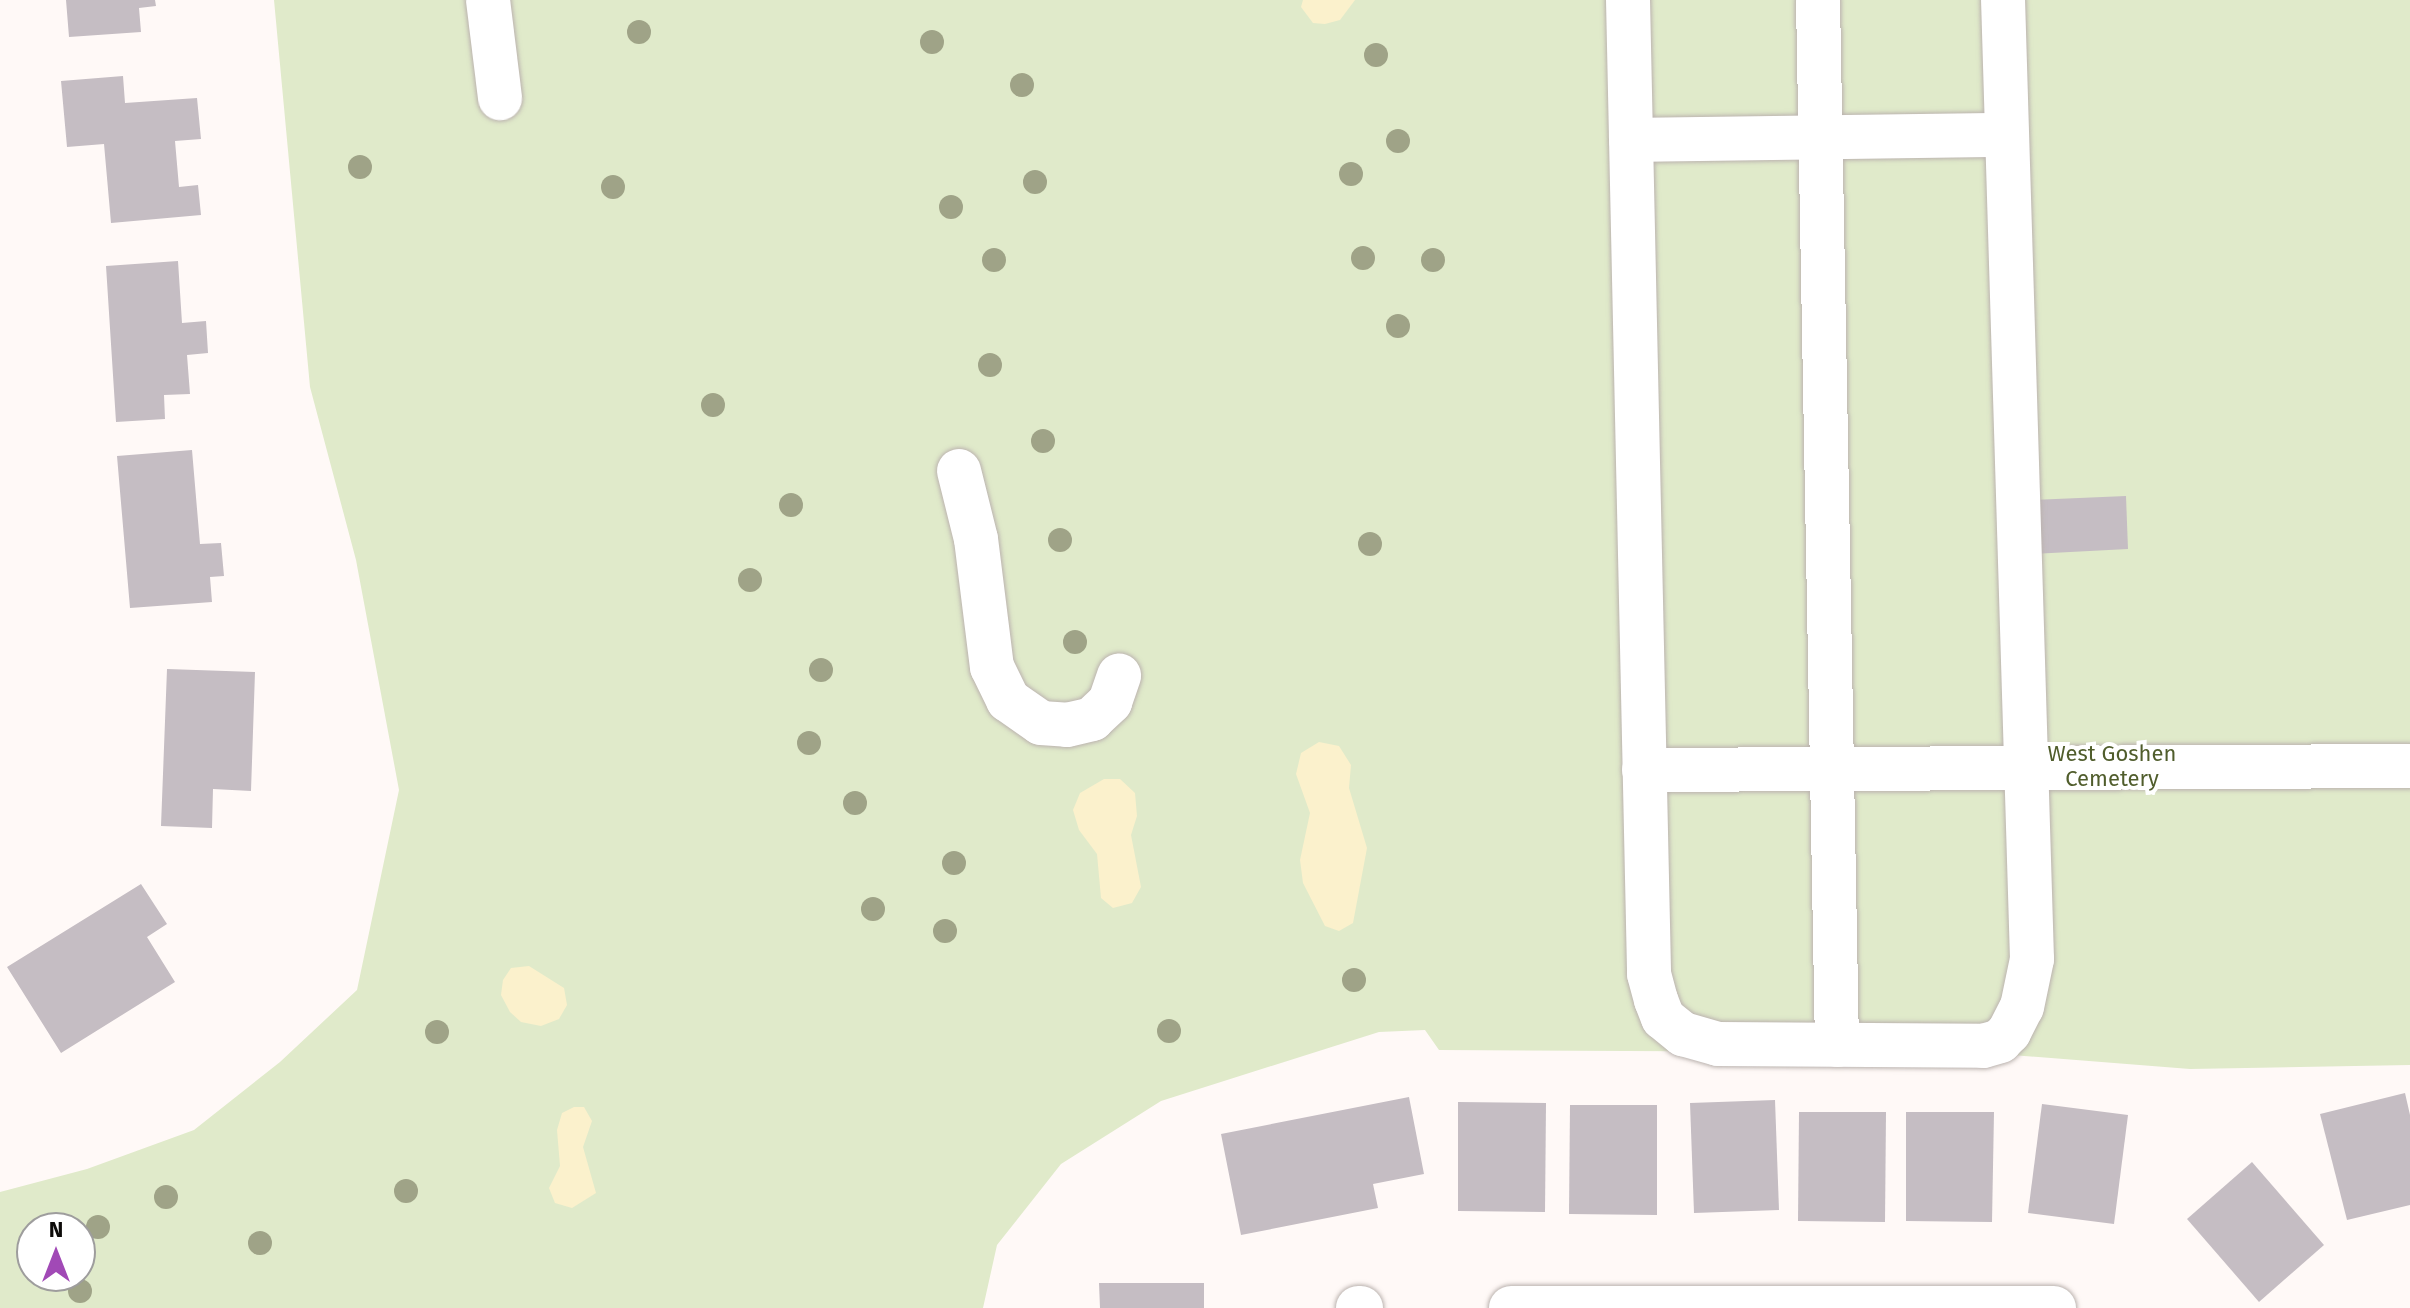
<!DOCTYPE html>
<style>
body{margin:0}
#map{position:relative;width:2410px;height:1308px;overflow:hidden;background:#fff9f7;font-family:"Fira Sans",sans-serif}
div>[style]{position:absolute}
.green>*{inset:0;background:#e0eaca}
.sand>*{inset:0;background:#fbf1cc}
.building>*{inset:0;background:#c5bdc3}
.roads{filter:drop-shadow(0 0 2px #bbb3af) drop-shadow(0 0 2px #bbb3af)}
.minor>*{height:44px;margin:-22px;padding:0 22px;transform-origin:22px;border-radius:22px;background:#fff}
.trees>*{width:24px;height:24px;margin:-12px;border-radius:50%;background:#9fa387}
span{translate:-50% -50%;white-space:nowrap;text-align:center;line-height:1.15;-webkit-text-stroke:8px #fff;paint-order:stroke}
.park-label{font-size:22px;color:#505d2c}
.north{position:absolute;left:16px;top:1212px;width:80px;height:80px;box-sizing:border-box;background:#fff;border:2px solid #9e9d9d;border-radius:50%;rotate:0deg;font-size:22px;font-weight:700;line-height:32px;text-align:center;color:#0d0b09}
.north::after{content:'';display:block;margin:auto;width:28px;height:36px;background:#a149b6;clip-path:polygon(50% 0,100% 100%,50% 72%,0 100%)}
</style>
<div id="map">
<div class="green">
<div style="clip-path:polygon(evenodd,274px 0,2410px 0,2410px 1065px,2190px 1069px,1986px 1053px,1439px 1050px,1425px 1030px,1379px 1032px,1161px 1101px,1061px 1164px,997px 1245px,983px 1308px,0 1308px,0 1192px,87px 1169px,194px 1130px,280px 1062px,357px 990px,399px 790px,356px 560px,310px 387px,274px 0,32px 1228px,80px 1228px,80px 1276px,32px 1276px,32px 1228px)"></div>
</div>
<div class="sand">
<div style="clip-path:polygon(1303px 0,1355px 0,1340px 20px,1325px 24px,1313px 23px,1301px 7px)"></div>
<div style="clip-path:polygon(1319px 742px,1339px 746px,1351px 765px,1349px 788px,1367px 848px,1353px 923px,1339px 931px,1325px 926px,1303px 883px,1300px 860px,1310px 813px,1296px 774px,1301px 753px)"></div>
<div style="clip-path:polygon(1104px 779px,1120px 779px,1135px 793px,1137px 816px,1131px 835px,1141px 887px,1132px 903px,1113px 908px,1101px 898px,1097px 854px,1079px 830px,1073px 810px,1080px 793px)"></div>
<div style="clip-path:polygon(529px 966px,564px 988px,567px 1005px,559px 1019px,541px 1026px,521px 1022px,510px 1012px,501px 995px,503px 980px,511px 968px)"></div>
<div style="clip-path:polygon(574px 1107px,584px 1107px,592px 1121px,583px 1147px,596px 1193px,572px 1208px,555px 1203px,549px 1188px,560px 1166px,557px 1130px,562px 1113px)"></div>
</div>
<div class="building">
<div style="clip-path:polygon(66px 0,155px 0,156px 6px,139px 8px,141px 32px,69px 37px)"></div>
<div style="clip-path:polygon(123px 76px,125px 103px,197px 98px,201px 139px,175px 141px,179px 187px,198px 185px,201px 215px,111px 223px,104px 144px,67px 147px,61px 81px)"></div>
<div style="clip-path:polygon(178px 261px,182px 323px,206px 321px,208px 353px,187px 355px,190px 394px,164px 395px,165px 419px,116px 422px,106px 266px)"></div>
<div style="clip-path:polygon(192px 450px,200px 544px,221px 543px,224px 576px,210px 577px,212px 602px,130px 608px,117px 456px)"></div>
<div style="clip-path:polygon(2126px 496px,2128px 549px,2032px 554px,2030px 500px)"></div>
<div style="clip-path:polygon(167px 669px,255px 672px,251px 791px,213px 789px,212px 828px,161px 826px)"></div>
<div style="clip-path:polygon(141px 884px,167px 924px,147px 937px,175px 982px,61px 1053px,7px 967px)"></div>
<div style="clip-path:polygon(2405px 1093px,2410px 1115px,2410px 1205px,2347px 1220px,2320px 1114px)"></div>
<div style="clip-path:polygon(1409px 1097px,1424px 1174px,1373px 1184px,1378px 1208px,1241px 1235px,1221px 1134px)"></div>
<div style="clip-path:polygon(1775px 1100px,1779px 1210px,1694px 1213px,1690px 1103px)"></div>
<div style="clip-path:polygon(1458px 1102px,1546px 1103px,1545px 1212px,1458px 1211px)"></div>
<div style="clip-path:polygon(2042px 1104px,2128px 1115px,2114px 1224px,2028px 1213px)"></div>
<div style="clip-path:polygon(1570px 1105px,1657px 1105px,1657px 1215px,1569px 1214px)"></div>
<div style="clip-path:polygon(1799px 1112px,1886px 1112px,1885px 1222px,1798px 1221px)"></div>
<div style="clip-path:polygon(1906px 1112px,1994px 1112px,1992px 1222px,1906px 1221px)"></div>
<div style="clip-path:polygon(2252px 1162px,2324px 1245px,2259px 1302px,2187px 1219px)"></div>
<div style="clip-path:polygon(1099px 1283px,1204px 1283px,1204px 1308px,1100px 1308px)"></div>
</div>
<div class="roads">
<div class="minor">
<div style="left:488px;top:0;width:99px;rotate:83deg"></div>
<div style="left:1628px;top:0;width:974px;rotate:88.76deg"></div>
<div style="left:1649px;top:974px;width:27px;rotate:75deg"></div>
<div style="left:1656px;top:1000px;width:19px;rotate:69deg"></div>
<div style="left:1663px;top:1018px;width:26px;rotate:39deg"></div>
<div style="left:1683px;top:1034px;width:36px;rotate:16deg"></div>
<div style="left:1718px;top:1044px;width:265px;rotate:0.4deg"></div>
<div style="left:1983px;top:1046px;width:18px;rotate:-16deg"></div>
<div style="left:2000px;top:1041px;width:13px;rotate:-45deg"></div>
<div style="left:2009px;top:1032px;width:28px;rotate:-63deg"></div>
<div style="left:2022px;top:1007px;width:49px;rotate:-78.2deg"></div>
<div style="left:2032px;top:959px;width:959px;rotate:-91.73deg"></div>
<div style="left:1818px;top:0;width:1045px;rotate:88.96deg"></div>
<div style="left:1631px;top:140px;width:375px;rotate:-0.8deg"></div>
<div style="left:959px;top:471px;width:70px;rotate:76deg"></div>
<div style="left:976px;top:539px;width:129px;rotate:82.9deg"></div>
<div style="left:992px;top:667px;width:37px;rotate:64deg"></div>
<div style="left:1008px;top:700px;width:40px;rotate:34.9deg"></div>
<div style="left:1041px;top:723px;width:26px;rotate:4deg"></div>
<div style="left:1067px;top:725px;width:26px;rotate:-13deg"></div>
<div style="left:1092px;top:719px;width:25px;rotate:-43deg"></div>
<div style="left:1110px;top:702px;width:28px;rotate:-71deg"></div>
<div style="left:1644px;top:770px;width:766px;rotate:-0.3deg"></div>
<div style="left:1358px;top:1308px;width:3px"></div>
<div style="left:1511px;top:1308px;width:543px"></div>
</div>
</div>
<div class="trees">
<div style="left:639px;top:32px"></div>
<div style="left:932px;top:42px"></div>
<div style="left:1376px;top:55px"></div>
<div style="left:1022px;top:85px"></div>
<div style="left:1398px;top:141px"></div>
<div style="left:360px;top:167px"></div>
<div style="left:1351px;top:174px"></div>
<div style="left:1035px;top:182px"></div>
<div style="left:613px;top:187px"></div>
<div style="left:951px;top:207px"></div>
<div style="left:1363px;top:258px"></div>
<div style="left:994px;top:260px"></div>
<div style="left:1433px;top:260px"></div>
<div style="left:1398px;top:326px"></div>
<div style="left:990px;top:365px"></div>
<div style="left:713px;top:405px"></div>
<div style="left:1043px;top:441px"></div>
<div style="left:791px;top:505px"></div>
<div style="left:1060px;top:540px"></div>
<div style="left:1370px;top:544px"></div>
<div style="left:750px;top:580px"></div>
<div style="left:1075px;top:642px"></div>
<div style="left:821px;top:670px"></div>
<div style="left:809px;top:743px"></div>
<div style="left:855px;top:803px"></div>
<div style="left:954px;top:863px"></div>
<div style="left:873px;top:909px"></div>
<div style="left:945px;top:931px"></div>
<div style="left:1354px;top:980px"></div>
<div style="left:1169px;top:1031px"></div>
<div style="left:437px;top:1032px"></div>
<div style="left:406px;top:1191px"></div>
<div style="left:166px;top:1197px"></div>
<div style="left:98px;top:1227px"></div>
<div style="left:260px;top:1243px"></div>
<div style="left:80px;top:1291px"></div>
</div>
<div class="park-label">
<span style="left:2112px;top:766px">West Goshen<br>Cemetery</span>
</div>
<div class="north">N</div>
</div>
